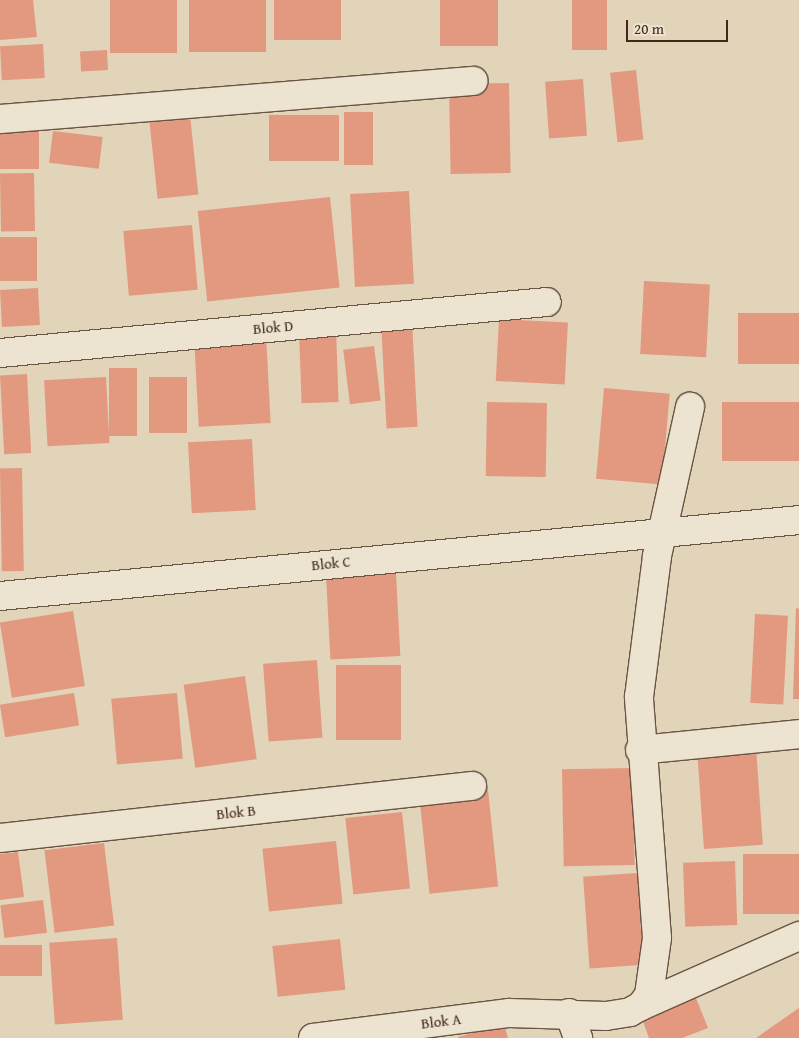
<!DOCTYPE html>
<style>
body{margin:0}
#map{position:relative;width:799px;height:1038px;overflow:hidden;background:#e1d4b8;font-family:"Gentium Book Plus",serif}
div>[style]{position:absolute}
.building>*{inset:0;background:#e39880;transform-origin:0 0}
.roads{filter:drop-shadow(1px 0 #695442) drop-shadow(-1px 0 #695442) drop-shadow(0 1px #695442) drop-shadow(0 -1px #695442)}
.minor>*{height:28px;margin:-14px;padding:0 14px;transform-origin:14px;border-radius:14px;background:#ece3d1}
span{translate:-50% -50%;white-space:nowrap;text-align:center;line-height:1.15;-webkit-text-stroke:4.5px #ece3d1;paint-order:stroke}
.street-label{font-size:15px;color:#41291a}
.scale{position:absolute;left:626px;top:20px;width:102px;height:22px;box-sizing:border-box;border:2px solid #41291a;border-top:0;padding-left:6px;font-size:15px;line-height:18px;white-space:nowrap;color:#41291a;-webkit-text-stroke:4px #ece3d1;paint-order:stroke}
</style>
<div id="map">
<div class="building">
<i style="clip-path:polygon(0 0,33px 0,37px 37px,0 40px)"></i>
<i style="left:110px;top:0;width:67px;height:53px"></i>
<i style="left:189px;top:0;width:77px;height:52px"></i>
<i style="left:274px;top:0;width:67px;height:40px"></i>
<i style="left:440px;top:0;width:58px;height:46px"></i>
<i style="left:572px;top:0;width:35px;height:50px"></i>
<i style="left:43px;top:44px;width:34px;height:43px;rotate:87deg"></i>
<i style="left:107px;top:50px;width:20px;height:27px;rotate:87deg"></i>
<i style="left:636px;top:70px;width:70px;height:26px;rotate:84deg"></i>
<i style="left:583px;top:79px;width:57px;height:38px;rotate:86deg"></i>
<i style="left:509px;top:83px;width:90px;height:60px;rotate:89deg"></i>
<i style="left:344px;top:112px;width:29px;height:53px"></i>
<i style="left:190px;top:115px;width:80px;height:41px;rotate:84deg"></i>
<i style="left:269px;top:115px;width:70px;height:46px"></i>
<i style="left:0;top:131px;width:39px;height:38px"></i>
<i style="left:53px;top:131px;width:50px;height:32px;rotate:7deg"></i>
<i style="left:34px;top:173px;width:58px;height:34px;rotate:89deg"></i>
<i style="left:409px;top:191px;width:93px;height:59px;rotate:87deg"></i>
<i style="left:330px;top:197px;width:91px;height:133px;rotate:84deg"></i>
<i style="left:192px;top:225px;width:65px;height:69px;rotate:85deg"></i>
<i style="left:0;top:237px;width:37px;height:44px"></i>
<i style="left:644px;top:281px;width:66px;height:73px;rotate:3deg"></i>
<i style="left:38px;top:288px;width:37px;height:38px;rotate:87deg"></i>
<i style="left:799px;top:313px;width:51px;height:61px;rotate:90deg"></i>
<i style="left:499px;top:319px;width:69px;height:62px;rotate:3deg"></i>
<i style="left:412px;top:321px;width:106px;height:31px;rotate:87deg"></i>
<i style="left:336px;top:329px;width:73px;height:37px;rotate:88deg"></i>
<i style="left:266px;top:334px;width:89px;height:72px;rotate:87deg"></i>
<i style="left:374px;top:346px;width:55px;height:31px;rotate:83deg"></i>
<i style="left:109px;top:368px;width:28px;height:68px"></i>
<i style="left:27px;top:374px;width:79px;height:27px;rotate:87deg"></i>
<i style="left:106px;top:377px;width:66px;height:62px;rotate:87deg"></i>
<i style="left:149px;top:377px;width:38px;height:56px"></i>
<i style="left:604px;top:388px;width:66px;height:91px;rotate:5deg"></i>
<i style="left:487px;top:402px;width:60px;height:74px;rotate:1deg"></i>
<i style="left:799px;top:402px;width:59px;height:77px;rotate:90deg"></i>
<i style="left:252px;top:439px;width:71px;height:64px;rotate:87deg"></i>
<i style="left:22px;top:468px;width:103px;height:22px;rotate:89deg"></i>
<i style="left:396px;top:573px;width:83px;height:70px;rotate:87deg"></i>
<i style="clip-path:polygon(796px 608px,799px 609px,799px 699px,793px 699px)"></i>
<i style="left:73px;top:611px;width:76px;height:74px;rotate:81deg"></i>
<i style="left:755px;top:614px;width:33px;height:89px;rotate:3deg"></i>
<i style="left:317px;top:660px;width:78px;height:54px;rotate:86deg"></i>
<i style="left:336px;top:665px;width:65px;height:75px"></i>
<i style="left:245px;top:676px;width:84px;height:62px;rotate:82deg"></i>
<i style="left:74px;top:693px;width:33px;height:75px;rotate:81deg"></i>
<i style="left:177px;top:693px;width:66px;height:66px;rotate:85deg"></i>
<i style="left:756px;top:747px;width:98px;height:59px;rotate:86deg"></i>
<i style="left:633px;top:768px;width:97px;height:71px;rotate:89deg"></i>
<i style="left:488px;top:790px;width:97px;height:69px;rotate:84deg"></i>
<i style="left:402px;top:812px;width:77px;height:57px;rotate:84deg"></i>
<i style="left:336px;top:841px;width:63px;height:74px;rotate:84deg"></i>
<i style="left:104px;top:843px;width:83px;height:60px;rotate:83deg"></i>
<i style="clip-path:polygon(18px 852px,24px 897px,0 900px,0 854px)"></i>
<i style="left:799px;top:854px;width:60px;height:56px;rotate:90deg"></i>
<i style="left:735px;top:861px;width:64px;height:52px;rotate:88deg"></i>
<i style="left:637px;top:873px;width:92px;height:54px;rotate:86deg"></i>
<i style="left:43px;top:900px;width:33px;height:43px;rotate:83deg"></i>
<i style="left:117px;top:938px;width:82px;height:68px;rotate:86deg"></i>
<i style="left:340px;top:939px;width:51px;height:68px;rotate:84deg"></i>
<i style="left:0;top:945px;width:42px;height:31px"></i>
<i style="clip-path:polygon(694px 993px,708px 1028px,682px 1038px,649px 1038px,640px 1013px)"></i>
<i style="clip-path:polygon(799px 1008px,799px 1038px,756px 1038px)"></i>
<i style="clip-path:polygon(504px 1024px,508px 1038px,458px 1038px,458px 1037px)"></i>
</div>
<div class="roads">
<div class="minor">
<i style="left:0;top:119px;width:475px;rotate:-4.6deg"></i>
<i style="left:0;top:353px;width:549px;rotate:-5.33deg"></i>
<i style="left:0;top:596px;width:803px;rotate:-5.43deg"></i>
<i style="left:640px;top:750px;width:160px;rotate:-5.7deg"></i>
<i style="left:0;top:838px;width:475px;rotate:-6.3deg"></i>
<i style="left:641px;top:1006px;width:173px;rotate:-23.9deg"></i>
<i style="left:569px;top:1013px;width:27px;rotate:70deg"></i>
<i style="left:313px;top:1038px;width:198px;rotate:-7.3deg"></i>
<i style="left:509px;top:1013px;width:97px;rotate:1.8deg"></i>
<i style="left:606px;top:1016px;width:24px;rotate:-9deg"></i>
<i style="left:630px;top:1012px;width:13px;rotate:-29deg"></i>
<i style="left:641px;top:1006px;width:14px;rotate:-54deg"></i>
<i style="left:649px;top:995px;width:58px;rotate:-82deg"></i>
<i style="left:657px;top:938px;width:242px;rotate:-94.3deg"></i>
<i style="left:639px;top:697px;width:142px;rotate:-82.7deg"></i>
<i style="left:657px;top:556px;width:153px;rotate:-77.5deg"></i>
</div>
</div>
<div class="street-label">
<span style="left:273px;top:327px;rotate:-5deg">Blok D</span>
<span style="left:331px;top:563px;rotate:-6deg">Blok C</span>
<span style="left:236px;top:812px;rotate:-6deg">Blok B</span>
<span style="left:441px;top:1021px;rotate:-7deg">Blok A</span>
</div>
<div class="scale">20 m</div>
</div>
